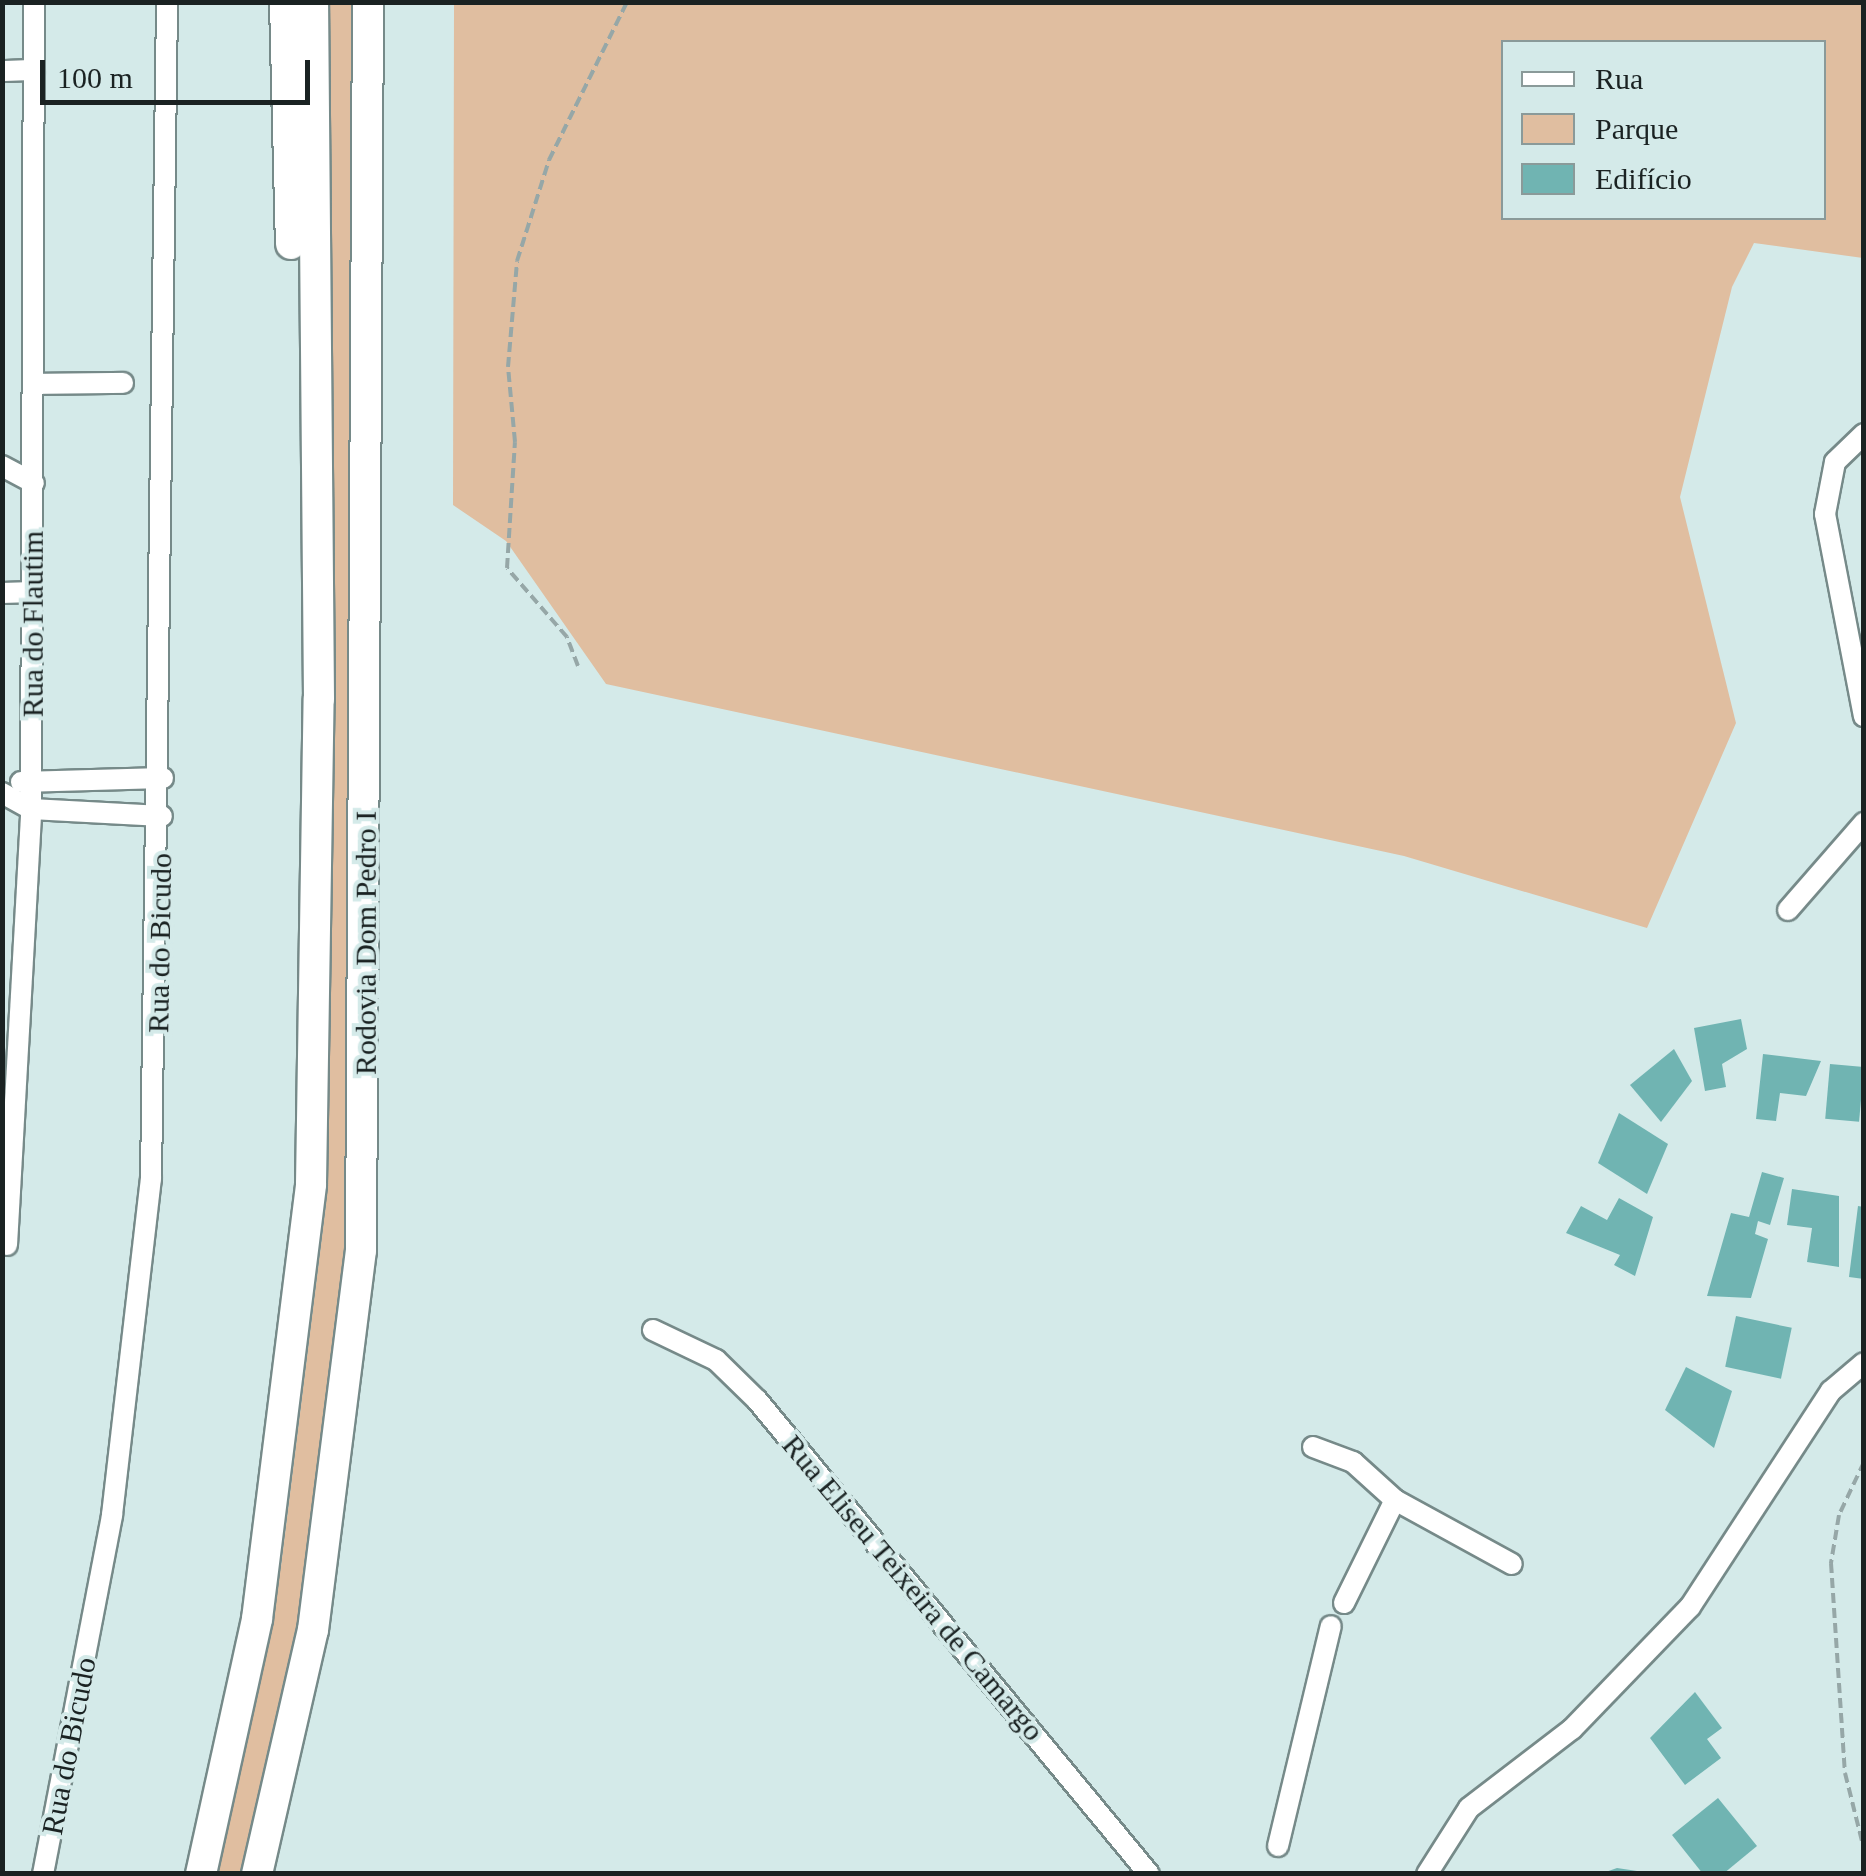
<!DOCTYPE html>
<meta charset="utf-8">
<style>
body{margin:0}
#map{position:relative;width:1866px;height:1876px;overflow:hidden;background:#d4eae9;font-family:"Times New Roman",serif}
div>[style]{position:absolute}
.green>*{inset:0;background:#e0bea0}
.building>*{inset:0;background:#70b4b2;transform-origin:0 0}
.path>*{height:4px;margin-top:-2px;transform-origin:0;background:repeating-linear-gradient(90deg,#96a7a7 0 10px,transparent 0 15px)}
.roads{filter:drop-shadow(2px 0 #768a89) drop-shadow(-2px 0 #768a89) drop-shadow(0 2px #768a89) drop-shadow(0 -2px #768a89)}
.minor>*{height:20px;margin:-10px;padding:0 10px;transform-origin:10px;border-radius:10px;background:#fff}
.highway>*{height:30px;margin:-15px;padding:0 15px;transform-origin:15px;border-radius:15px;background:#fff}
span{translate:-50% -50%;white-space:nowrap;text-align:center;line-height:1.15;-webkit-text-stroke:8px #d4eae9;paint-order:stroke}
.street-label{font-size:30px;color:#1a2222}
.frame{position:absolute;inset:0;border:5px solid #1a2222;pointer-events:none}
.legend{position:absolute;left:1501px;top:40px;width:325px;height:180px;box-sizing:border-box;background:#d4eae9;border:2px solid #8a9a99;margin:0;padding:12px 18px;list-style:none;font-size:30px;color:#1a2222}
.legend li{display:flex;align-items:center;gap:20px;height:50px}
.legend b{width:50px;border:2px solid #8a9a99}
.scale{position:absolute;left:40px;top:60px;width:270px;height:45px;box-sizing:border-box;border:5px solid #1a2222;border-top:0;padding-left:12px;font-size:30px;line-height:35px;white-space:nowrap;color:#1a2222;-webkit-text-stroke:8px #d4eae9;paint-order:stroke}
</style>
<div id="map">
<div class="green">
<i style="clip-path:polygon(329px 3px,356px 3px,348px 1240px,307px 1574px,277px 1723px,240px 1873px,216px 1874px,281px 1566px,326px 1204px)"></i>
<i style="clip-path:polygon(evenodd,454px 3px,1863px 3px,1863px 258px,1754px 243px,1732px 287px,1680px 497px,1736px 723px,1647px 928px,1404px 856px,606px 684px,506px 541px,453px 505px,454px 3px,1504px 42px,1824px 42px,1824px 218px,1504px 218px,1504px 42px)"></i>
</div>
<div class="building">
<i style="clip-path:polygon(1741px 1019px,1747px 1049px,1722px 1064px,1726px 1087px,1705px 1091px,1694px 1028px)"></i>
<i style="clip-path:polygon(1674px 1049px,1692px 1081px,1661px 1122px,1630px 1085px)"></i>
<i style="clip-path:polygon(1763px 1054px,1821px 1061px,1806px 1096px,1780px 1093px,1776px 1121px,1756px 1119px)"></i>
<i style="left:1830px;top:1064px;width:34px;height:55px;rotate:5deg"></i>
<i style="clip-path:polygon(1619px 1113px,1668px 1144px,1647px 1194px,1598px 1163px)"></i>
<i style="clip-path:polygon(1762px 1172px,1784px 1178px,1770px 1225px,1758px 1221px,1755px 1234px,1768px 1239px,1751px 1298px,1707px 1296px,1731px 1213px,1749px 1217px)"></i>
<i style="clip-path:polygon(1792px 1189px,1839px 1196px,1839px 1267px,1807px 1262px,1812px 1228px,1787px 1225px)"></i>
<i style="clip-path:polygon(1619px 1198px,1653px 1217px,1635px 1276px,1614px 1265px,1620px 1255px,1566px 1233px,1581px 1206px,1607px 1220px)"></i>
<i style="clip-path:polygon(1858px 1206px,1864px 1207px,1864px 1279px,1849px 1277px)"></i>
<i style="left:1736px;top:1316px;width:57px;height:52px;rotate:12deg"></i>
<i style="clip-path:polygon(1686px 1367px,1732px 1391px,1714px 1448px,1665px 1410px)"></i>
<i style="clip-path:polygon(1695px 1692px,1722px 1728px,1707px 1739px,1721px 1758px,1685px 1785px,1650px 1738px)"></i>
<i style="clip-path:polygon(1718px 1798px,1757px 1846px,1723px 1874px,1703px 1874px,1672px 1835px)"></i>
<i style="clip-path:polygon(1617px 1868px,1637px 1871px,1637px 1874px,1600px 1874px)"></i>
</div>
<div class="path">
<i style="left:578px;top:666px;width:31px;rotate:-111deg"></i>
<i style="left:567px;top:637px;width:91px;rotate:-131deg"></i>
<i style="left:507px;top:568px;width:126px;rotate:-86.4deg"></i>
<i style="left:515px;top:442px;width:75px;rotate:-95.3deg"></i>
<i style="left:508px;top:367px;width:106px;rotate:-85.1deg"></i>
<i style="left:517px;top:261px;width:106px;rotate:-72.4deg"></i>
<i style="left:549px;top:160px;width:176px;rotate:-63.7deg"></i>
<i style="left:1864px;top:1462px;width:59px;rotate:115.3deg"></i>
<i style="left:1839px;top:1515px;width:49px;rotate:99.5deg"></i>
<i style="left:1831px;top:1563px;width:210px;rotate:86.2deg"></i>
<i style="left:1845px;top:1773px;width:78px;rotate:76deg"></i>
</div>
<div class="roads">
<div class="minor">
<i style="left:2px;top:71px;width:32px;rotate:-2deg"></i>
<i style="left:36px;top:384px;width:87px;rotate:-0.7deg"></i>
<i style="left:1864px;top:434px;width:40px;rotate:136deg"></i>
<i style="left:1835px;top:462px;width:53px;rotate:100.9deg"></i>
<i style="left:1825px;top:514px;width:206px;rotate:79.1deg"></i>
<i style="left:2px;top:466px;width:36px;rotate:28deg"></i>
<i style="left:2px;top:593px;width:31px;rotate:-2deg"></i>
<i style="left:21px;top:782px;width:142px;rotate:-1.6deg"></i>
<i style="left:2px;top:793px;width:33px;rotate:29deg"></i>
<i style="left:31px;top:809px;width:131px;rotate:3.1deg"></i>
<i style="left:1788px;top:910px;width:116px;rotate:-48.9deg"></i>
<i style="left:7px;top:1245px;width:437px;rotate:-86.8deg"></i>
<i style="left:31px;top:809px;width:807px;rotate:-89.79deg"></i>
<i style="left:653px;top:1330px;width:70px;rotate:25.5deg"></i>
<i style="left:716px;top:1360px;width:57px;rotate:44.3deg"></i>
<i style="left:757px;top:1400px;width:615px;rotate:50.41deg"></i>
<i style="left:1313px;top:1447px;width:43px;rotate:20.6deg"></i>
<i style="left:1353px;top:1462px;width:57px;rotate:42.1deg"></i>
<i style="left:1344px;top:1603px;width:115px;rotate:-63.7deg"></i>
<i style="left:1395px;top:1500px;width:133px;rotate:28.7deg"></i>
<i style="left:1278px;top:1846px;width:226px;rotate:-76.5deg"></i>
<i style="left:43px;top:1874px;width:366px;rotate:-79.1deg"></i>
<i style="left:112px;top:1515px;width:338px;rotate:-83.4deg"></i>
<i style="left:151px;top:1179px;width:1177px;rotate:-89.22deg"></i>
<i style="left:1427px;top:1874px;width:78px;rotate:-57.5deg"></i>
<i style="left:1469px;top:1808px;width:130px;rotate:-37.5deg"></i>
<i style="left:1572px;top:1729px;width:170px;rotate:-46deg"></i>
<i style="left:1690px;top:1607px;width:258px;rotate:-56.9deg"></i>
<i style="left:1831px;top:1391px;width:43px;rotate:-40.3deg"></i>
</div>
<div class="highway">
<i style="left:285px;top:2px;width:242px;rotate:88.6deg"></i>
<i style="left:201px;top:1874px;width:261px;rotate:-77.6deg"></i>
<i style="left:257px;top:1619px;width:438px;rotate:-82.9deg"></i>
<i style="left:311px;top:1184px;width:485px;rotate:-89.1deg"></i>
<i style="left:319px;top:699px;width:697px;rotate:-90.49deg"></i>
<i style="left:257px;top:1874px;width:250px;rotate:-77.1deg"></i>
<i style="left:313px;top:1630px;width:382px;rotate:-82.8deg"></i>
<i style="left:361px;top:1251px;width:1249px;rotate:-89.68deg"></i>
</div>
</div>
<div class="street-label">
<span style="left:33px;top:624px;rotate:-90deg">Rua do Flautim</span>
<span style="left:160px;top:943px;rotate:-89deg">Rua do Bicudo</span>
<span style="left:366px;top:943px;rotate:-90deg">Rodovia Dom Pedro I</span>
<span style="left:913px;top:1588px;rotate:50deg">Rua Eliseu Teixeira de Camargo</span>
<span style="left:69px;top:1746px;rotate:-79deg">Rua do Bicudo</span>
</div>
<div class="frame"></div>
<ul class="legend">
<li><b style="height:12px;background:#fff"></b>Rua</li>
<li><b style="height:28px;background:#e0bea0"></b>Parque</li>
<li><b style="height:28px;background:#70b4b2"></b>Edifício</li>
</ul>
<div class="scale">100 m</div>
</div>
